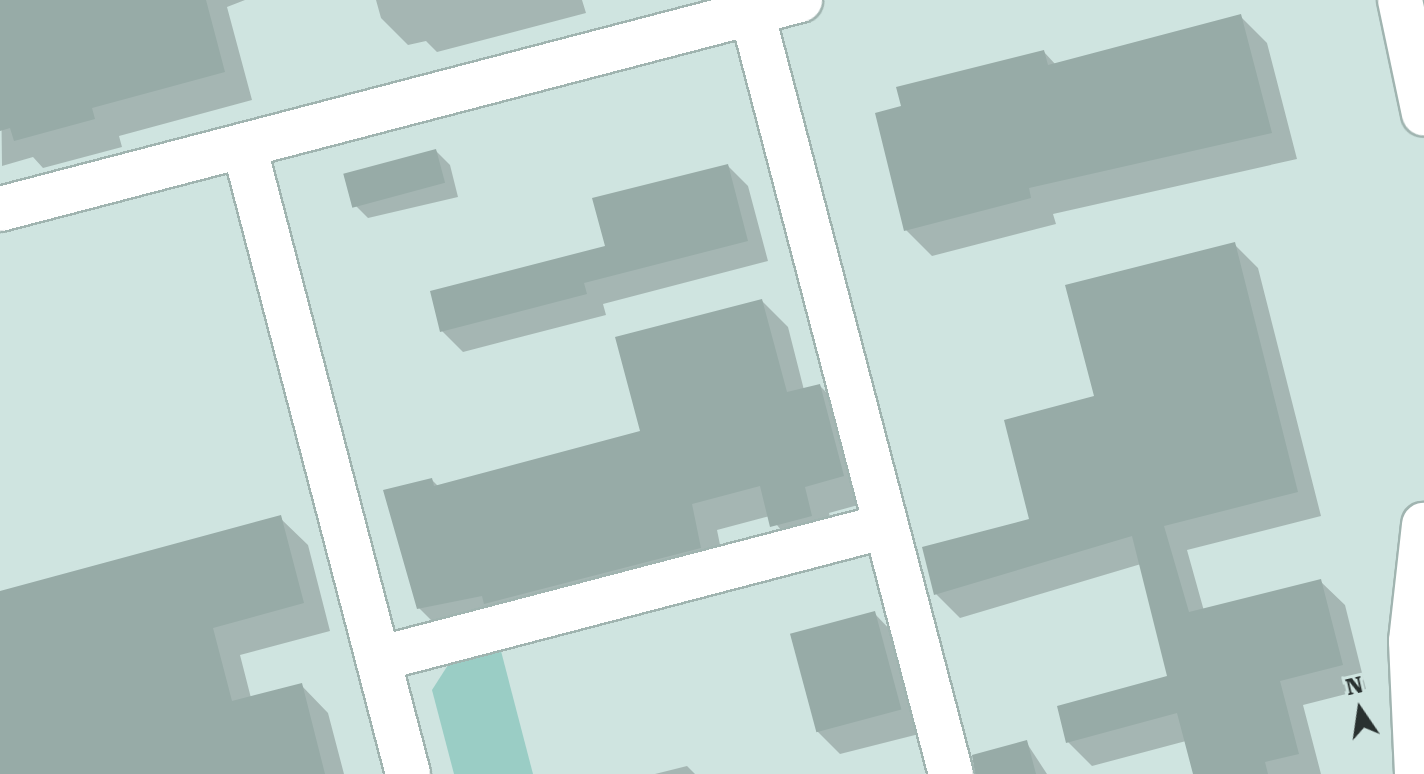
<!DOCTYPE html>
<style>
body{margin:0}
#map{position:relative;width:1424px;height:774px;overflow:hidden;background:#cfe4e0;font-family:"Roboto Serif",serif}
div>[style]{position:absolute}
.green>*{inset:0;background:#9acdc5}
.shadow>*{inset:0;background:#0003}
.building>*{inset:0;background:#97aba7;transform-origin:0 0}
.roads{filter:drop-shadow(2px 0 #a0b4b0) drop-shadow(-2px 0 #a0b4b0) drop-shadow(0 2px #a0b4b0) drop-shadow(0 -2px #a0b4b0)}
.tertiary>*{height:44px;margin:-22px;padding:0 22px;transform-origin:22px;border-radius:22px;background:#fff}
span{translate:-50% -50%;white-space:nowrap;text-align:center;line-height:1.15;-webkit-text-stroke:6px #cfe4e0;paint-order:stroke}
.north{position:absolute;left:1320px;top:670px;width:80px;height:80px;-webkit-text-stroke:6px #cfe4e0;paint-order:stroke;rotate:347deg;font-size:22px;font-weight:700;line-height:32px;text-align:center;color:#293130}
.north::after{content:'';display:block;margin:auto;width:28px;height:36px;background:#293130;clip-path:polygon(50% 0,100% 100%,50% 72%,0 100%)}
</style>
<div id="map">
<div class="green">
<i style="clip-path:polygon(501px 651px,533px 774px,454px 774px,432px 690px,448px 665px)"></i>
</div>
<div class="shadow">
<i style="clip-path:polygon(0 0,245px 0,227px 7px,252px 100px,119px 136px,122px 147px,43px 168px,33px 157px,2px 166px)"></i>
<i style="clip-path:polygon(376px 0,582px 0,586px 13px,437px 52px,426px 41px,408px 45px,381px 18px)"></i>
<i style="clip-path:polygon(1241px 17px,1267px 43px,1297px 159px,1053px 214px,1056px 224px,932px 256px,906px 230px,903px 108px,1044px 52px,1056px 65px)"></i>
<i style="clip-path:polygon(436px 151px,450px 165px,458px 197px,368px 218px,354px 204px)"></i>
<i style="clip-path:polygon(728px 166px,748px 186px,768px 261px,603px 304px,606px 315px,463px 352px,442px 331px,607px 248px)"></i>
<i style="clip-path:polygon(1234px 244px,1258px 268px,1321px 516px,1187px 550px,1204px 611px,1320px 581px,1345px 605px,1366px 689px,1303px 705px,1321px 774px,1195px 774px,1186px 741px,1092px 766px,1068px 742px,1170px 678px,1141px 564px,960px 618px,936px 594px,1032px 521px,1096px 398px)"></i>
<i style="clip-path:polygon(762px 301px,788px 327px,804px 390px,820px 386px,846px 412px,869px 502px,829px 513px,837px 542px,798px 552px,770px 516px,717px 530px,726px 574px,445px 634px,419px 608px,432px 480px,439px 487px,642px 432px)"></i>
<i style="clip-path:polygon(280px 518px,308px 545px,330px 631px,240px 655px,251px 698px,301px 685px,328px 713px,344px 774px,0 774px,0 593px)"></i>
<i style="clip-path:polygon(874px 613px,897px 637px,923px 733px,840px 754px,817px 731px)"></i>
<i style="clip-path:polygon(1026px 742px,1047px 774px,982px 774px)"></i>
<i style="clip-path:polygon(687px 766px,695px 774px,655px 774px)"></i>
</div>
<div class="building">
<i style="clip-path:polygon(0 0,206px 0,225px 72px,92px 108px,95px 119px,14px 141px,10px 128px,0 131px)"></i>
<i style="clip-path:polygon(1241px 14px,1272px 133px,1029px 188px,1031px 198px,904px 231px,875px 113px,901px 106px,896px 87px,1044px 50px,1048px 65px)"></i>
<i style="left:436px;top:149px;width:35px;height:96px;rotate:75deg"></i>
<i style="clip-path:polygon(728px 164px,748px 241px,584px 283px,587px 294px,440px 332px,430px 291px,605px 246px,592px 198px)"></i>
<i style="clip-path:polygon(1235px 242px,1298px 492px,1164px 526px,1189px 612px,1321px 579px,1343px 665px,1280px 681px,1299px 754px,1265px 762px,1268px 774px,1193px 774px,1177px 713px,1066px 743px,1057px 706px,1167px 676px,1132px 536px,934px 595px,922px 547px,1029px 519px,1004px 420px,1094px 396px,1065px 285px)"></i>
<i style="clip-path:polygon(762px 299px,787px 392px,820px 384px,844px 476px,805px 487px,812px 516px,770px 527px,760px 486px,692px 504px,701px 548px,484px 604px,482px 596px,417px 609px,383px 490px,432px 478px,434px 486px,640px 431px,615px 337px)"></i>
<i style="clip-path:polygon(281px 515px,304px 603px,213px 628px,232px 701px,302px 683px,325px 774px,0 774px,0 591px)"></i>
<i style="left:875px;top:611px;width:102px;height:88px;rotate:75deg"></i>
<i style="clip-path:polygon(1027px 740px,1036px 774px,975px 774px,972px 755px)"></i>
</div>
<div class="roads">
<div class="tertiary">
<i style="left:1400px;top:0;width:116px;rotate:78.1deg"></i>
<i style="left:752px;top:13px;width:787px;rotate:75.35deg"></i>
<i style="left:244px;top:146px;width:649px;rotate:75.36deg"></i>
<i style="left:0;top:209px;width:827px;rotate:-14.64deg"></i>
<i style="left:378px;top:659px;width:525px;rotate:-14.67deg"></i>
<i style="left:1417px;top:774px;width:133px;rotate:-92.6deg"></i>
<i style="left:1411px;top:641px;width:117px;rotate:-83.6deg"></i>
</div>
</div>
<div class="north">N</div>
</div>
